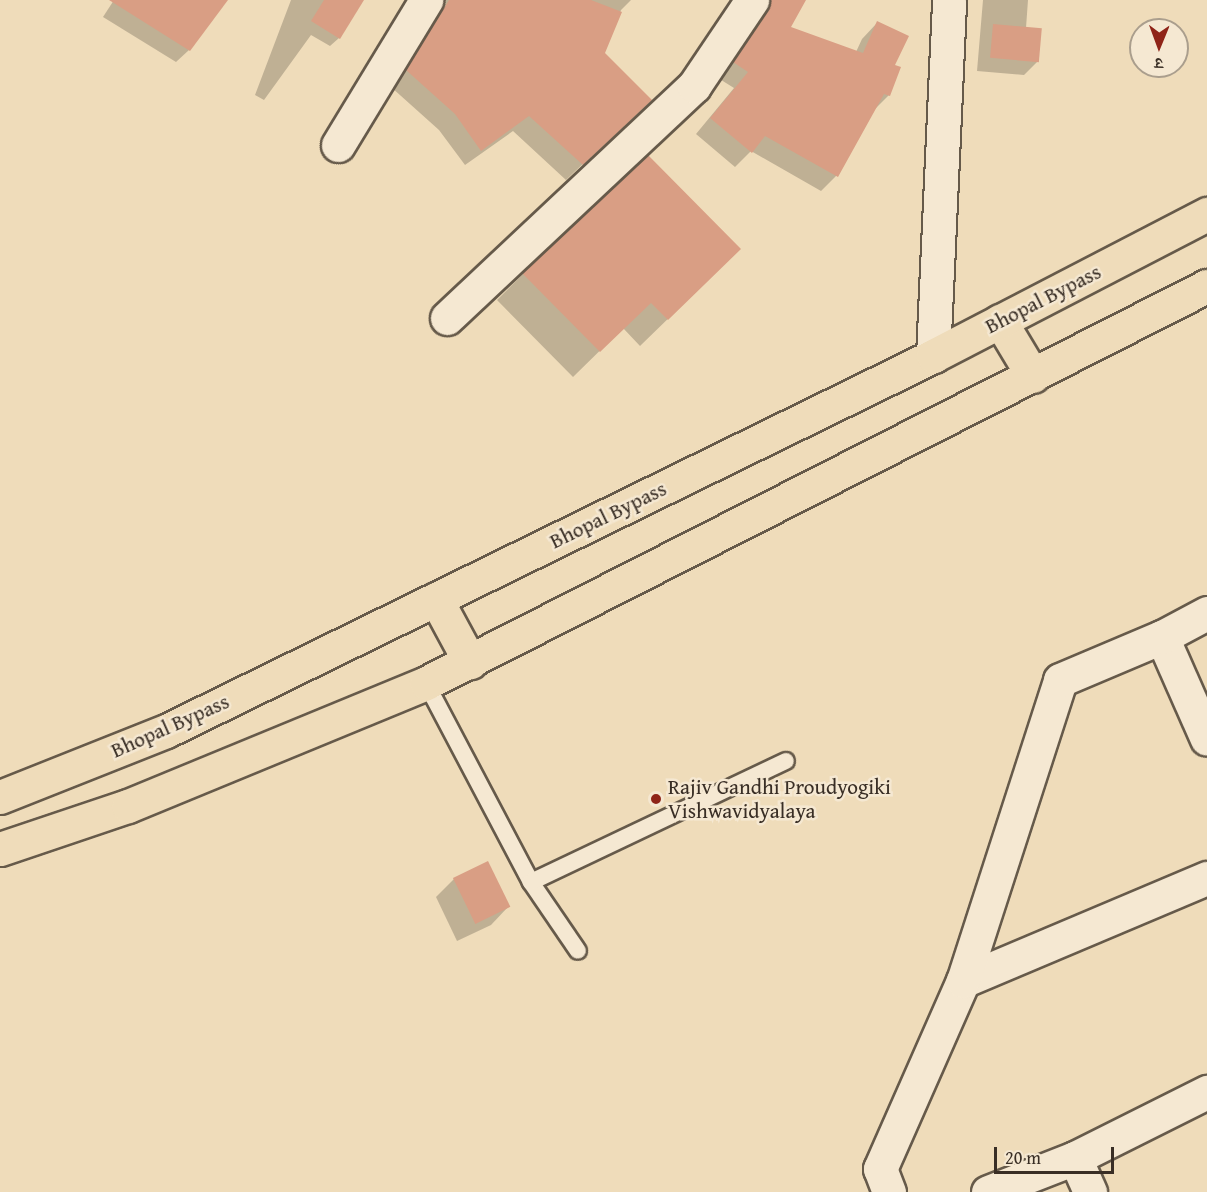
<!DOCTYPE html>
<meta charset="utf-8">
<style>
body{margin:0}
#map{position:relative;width:1207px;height:1192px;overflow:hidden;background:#efdcba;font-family:"Gentium Book Plus","Noto Serif Devanagari",serif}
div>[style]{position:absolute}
.shadow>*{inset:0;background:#0003}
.building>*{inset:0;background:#d99e84;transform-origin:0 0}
.roads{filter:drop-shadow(2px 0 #665a4a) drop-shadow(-2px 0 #665a4a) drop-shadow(0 2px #665a4a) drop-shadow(0 -2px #665a4a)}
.service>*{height:16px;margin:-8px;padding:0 8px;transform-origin:8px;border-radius:8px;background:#f5e8d2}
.minor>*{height:33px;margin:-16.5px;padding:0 16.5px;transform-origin:16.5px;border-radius:16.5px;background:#f5e8d2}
.primary>*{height:33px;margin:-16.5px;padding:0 16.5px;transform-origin:16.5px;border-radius:16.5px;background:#efdcba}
.dots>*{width:16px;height:16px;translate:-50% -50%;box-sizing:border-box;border:3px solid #f5e8d2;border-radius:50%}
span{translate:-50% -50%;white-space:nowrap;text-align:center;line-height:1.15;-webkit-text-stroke:5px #f5e8d2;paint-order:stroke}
.street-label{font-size:21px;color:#392e25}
.poi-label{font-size:21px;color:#392e25}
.left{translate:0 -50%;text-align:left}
.north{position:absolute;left:1129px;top:18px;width:60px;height:60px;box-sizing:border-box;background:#f5e8d2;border:2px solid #aa9e8d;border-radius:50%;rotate:181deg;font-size:16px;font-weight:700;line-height:24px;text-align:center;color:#392e25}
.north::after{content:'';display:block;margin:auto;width:21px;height:27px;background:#8f2418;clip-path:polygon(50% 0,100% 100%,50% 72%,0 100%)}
.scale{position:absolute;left:994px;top:1147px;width:120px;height:27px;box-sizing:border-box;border:3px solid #392e25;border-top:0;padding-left:8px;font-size:18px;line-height:21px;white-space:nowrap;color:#392e25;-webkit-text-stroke:4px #f5e8d2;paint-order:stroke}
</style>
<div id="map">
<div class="shadow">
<i style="clip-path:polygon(114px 0,200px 0,189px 50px,176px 62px,103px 17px)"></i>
<i style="clip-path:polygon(291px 0,340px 0,339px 38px,330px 46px,311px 35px,264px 100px,255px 95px)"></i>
<i style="clip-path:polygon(443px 0,631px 0,621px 10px,603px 54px,634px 115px,566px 180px,513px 131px,465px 165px,439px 130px,391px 87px)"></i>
<i style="clip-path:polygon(766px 0,804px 0,789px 28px,856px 52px,862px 39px,877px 23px,893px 66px,889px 95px,873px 111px,836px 176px,821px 191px,751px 151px,735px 167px,696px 134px,734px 88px,718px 78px)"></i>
<i style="clip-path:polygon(983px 0,1028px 0,1026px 28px,1038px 61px,1024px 75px,977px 71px)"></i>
<i style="clip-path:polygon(523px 274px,712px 276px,640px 346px,623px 328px,573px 377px,497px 300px)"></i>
<i style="clip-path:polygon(454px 879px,508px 907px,491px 925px,457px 941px,436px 897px)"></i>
</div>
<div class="building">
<i style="clip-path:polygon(109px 0,228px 0,190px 51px)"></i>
<i style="clip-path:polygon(324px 0,364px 0,340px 39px,311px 21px)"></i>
<i style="clip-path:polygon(449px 0,591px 0,622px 12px,605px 53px,652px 100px,583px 165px,529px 116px,481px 151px,455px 114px,406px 70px)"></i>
<i style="clip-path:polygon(771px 0,806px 0,791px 27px,863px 53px,877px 21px,909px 36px,895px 65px,901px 67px,890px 96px,884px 94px,838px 177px,765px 136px,752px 153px,710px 118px,748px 72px,733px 62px)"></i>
<i style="left:993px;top:24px;width:49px;height:34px;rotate:5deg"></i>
<i style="clip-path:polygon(648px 155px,741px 249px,668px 320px,651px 303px,600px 352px,522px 273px)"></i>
<i style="left:488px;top:861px;width:51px;height:39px;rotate:64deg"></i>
</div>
<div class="roads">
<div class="service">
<i style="left:426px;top:683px;width:225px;rotate:62.2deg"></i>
<i style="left:531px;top:882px;width:83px;rotate:55.7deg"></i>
<i style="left:531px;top:882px;width:282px;rotate:-25.4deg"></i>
</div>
<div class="minor">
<i style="left:338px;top:145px;width:170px;rotate:-58.7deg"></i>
<i style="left:447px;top:318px;width:339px;rotate:-43.2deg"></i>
<i style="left:694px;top:86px;width:104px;rotate:-56deg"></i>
<i style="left:933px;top:356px;width:356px;rotate:-87.4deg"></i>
<i style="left:1162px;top:637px;width:111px;rotate:66.2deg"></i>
<i style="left:963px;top:981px;width:265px;rotate:-22.9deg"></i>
<i style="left:1075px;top:1158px;width:37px;rotate:66deg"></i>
<i style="left:889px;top:1192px;width:25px;rotate:-111deg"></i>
<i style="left:880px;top:1169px;width:206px;rotate:-66.2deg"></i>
<i style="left:963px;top:981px;width:316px;rotate:-72.1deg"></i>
<i style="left:1060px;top:680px;width:111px;rotate:-22.9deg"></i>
<i style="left:1162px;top:637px;width:51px;rotate:-28.1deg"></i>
<i style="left:988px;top:1192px;width:93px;rotate:-21.3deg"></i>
<i style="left:1075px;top:1158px;width:148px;rotate:-26.6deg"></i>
</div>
<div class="primary">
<i style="left:1000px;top:321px;width:64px;rotate:59deg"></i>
<i style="left:436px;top:599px;width:72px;rotate:61.6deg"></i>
<i style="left:0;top:797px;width:179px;rotate:-21.7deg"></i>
<i style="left:166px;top:731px;width:854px;rotate:-26.05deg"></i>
<i style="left:933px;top:356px;width:309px;rotate:-27.4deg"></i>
<i style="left:0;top:849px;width:135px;rotate:-18.6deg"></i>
<i style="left:128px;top:806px;width:322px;rotate:-22.4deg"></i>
<i style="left:426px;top:683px;width:876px;rotate:-26.95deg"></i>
</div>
</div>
<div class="dots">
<i style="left:656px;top:799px;background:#8f2418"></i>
</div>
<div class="street-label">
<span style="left:1043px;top:299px;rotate:-27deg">Bhopal Bypass</span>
<span style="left:608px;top:515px;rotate:-26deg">Bhopal Bypass</span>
<span style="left:170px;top:726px;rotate:-24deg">Bhopal Bypass</span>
</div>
<div class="poi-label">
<span class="left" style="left:668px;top:799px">Rajiv Gandhi Proudyogiki<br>Vishwavidyalaya</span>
</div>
<div class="north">उ</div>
<div class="scale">20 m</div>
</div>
